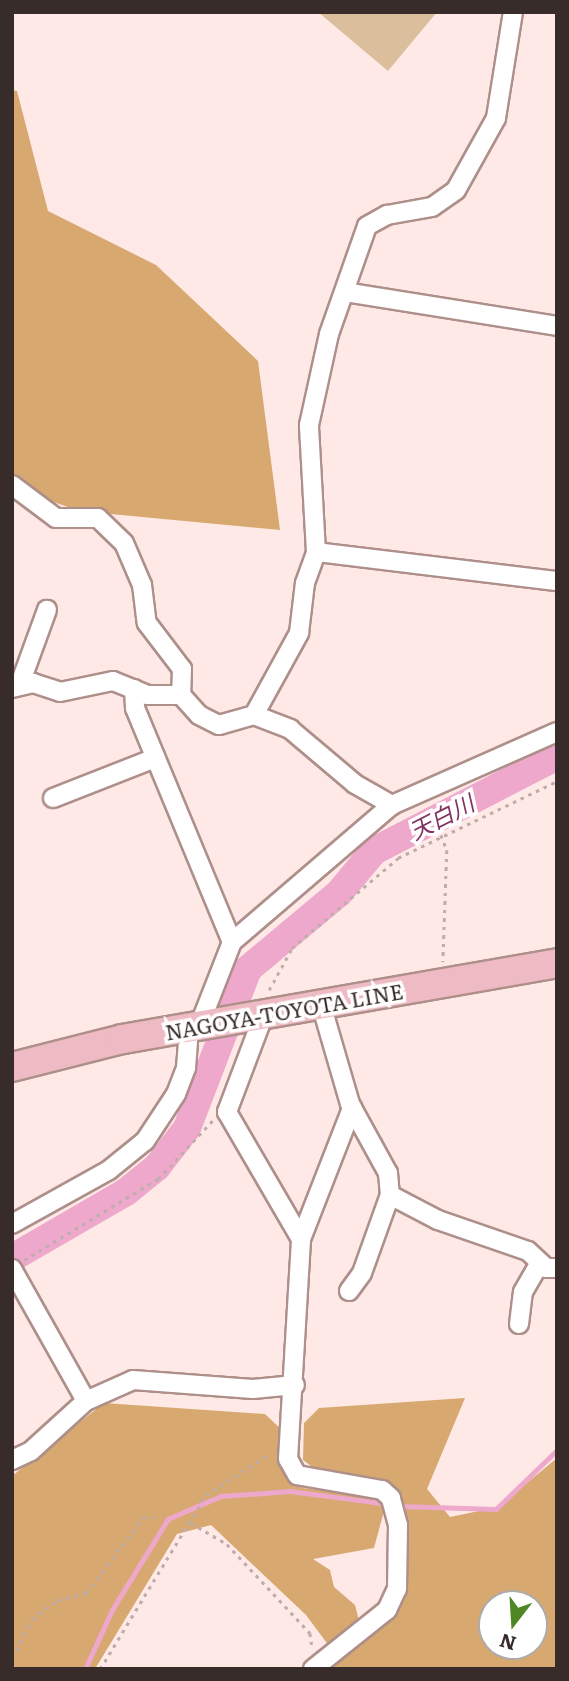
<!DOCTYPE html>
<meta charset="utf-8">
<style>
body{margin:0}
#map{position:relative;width:569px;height:1681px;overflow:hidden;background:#fee9e6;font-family:Literata,"Noto Sans JP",serif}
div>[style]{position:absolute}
.green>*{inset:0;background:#dbbf9d}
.forest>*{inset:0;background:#d7a86f}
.stream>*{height:4.5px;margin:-2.25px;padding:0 2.25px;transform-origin:2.25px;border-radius:2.25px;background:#eda8cb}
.river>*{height:28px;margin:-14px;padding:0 14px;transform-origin:14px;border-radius:14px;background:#eda8cb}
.path>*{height:2.5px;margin-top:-1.25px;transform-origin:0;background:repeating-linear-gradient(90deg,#bfadab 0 3.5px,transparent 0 8.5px)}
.roads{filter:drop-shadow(2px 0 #ae8f8a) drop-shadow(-2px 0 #ae8f8a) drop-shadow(0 2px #ae8f8a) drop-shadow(0 -2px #ae8f8a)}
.street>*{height:18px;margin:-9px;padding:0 9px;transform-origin:9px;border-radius:9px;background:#fff}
.primary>*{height:28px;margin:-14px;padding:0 14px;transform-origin:14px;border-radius:14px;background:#eebac3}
span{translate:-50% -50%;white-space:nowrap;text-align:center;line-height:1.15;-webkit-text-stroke:7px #fff;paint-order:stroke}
.street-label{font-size:21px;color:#382c2a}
.water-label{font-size:23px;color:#823361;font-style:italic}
.frame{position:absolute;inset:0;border:14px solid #382c2a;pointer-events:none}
.north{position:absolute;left:478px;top:1590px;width:70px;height:70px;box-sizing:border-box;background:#fff;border:2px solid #afabaa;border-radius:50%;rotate:197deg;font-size:19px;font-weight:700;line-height:28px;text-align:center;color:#382c2a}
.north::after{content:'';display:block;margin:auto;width:24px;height:32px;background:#4e8724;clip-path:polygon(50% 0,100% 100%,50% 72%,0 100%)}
</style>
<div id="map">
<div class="green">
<i style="clip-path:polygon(318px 12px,437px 12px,388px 71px)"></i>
</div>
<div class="forest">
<i style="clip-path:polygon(12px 90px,17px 91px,48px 211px,156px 265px,258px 361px,280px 530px,79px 511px,12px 487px)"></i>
<i style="clip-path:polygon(evenodd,465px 1398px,427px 1489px,450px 1517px,498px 1507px,557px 1458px,557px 1669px,331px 1669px,393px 1614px,396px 1498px,311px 1466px,303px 1460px,304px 1423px,319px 1408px,465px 1398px,492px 1604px,534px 1604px,534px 1646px,492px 1646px,492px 1604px)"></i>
<i style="clip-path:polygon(104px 1403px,265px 1414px,284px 1432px,280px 1466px,289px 1481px,303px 1488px,377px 1498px,384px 1511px,374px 1548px,313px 1559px,330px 1570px,334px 1587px,355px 1605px,359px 1621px,329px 1646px,306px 1615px,211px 1525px,177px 1534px,95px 1669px,12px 1669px,12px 1476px)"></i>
</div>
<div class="stream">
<i style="left:398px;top:1506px;width:98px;rotate:1.8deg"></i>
<i style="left:496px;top:1509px;width:85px;rotate:-44deg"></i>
<i style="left:85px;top:1669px;width:65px;rotate:-65.4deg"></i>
<i style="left:112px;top:1610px;width:107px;rotate:-58.4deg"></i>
<i style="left:168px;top:1519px;width:58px;rotate:-23.5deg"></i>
<i style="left:221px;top:1496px;width:69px;rotate:-4.1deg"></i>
<i style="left:290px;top:1491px;width:100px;rotate:7.5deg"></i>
</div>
<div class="river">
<i style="left:12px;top:1258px;width:132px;rotate:-30.1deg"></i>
<i style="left:126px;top:1192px;width:40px;rotate:-39deg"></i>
<i style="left:157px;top:1167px;width:49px;rotate:-52.4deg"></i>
<i style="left:187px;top:1128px;width:170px;rotate:-69deg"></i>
<i style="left:248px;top:969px;width:119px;rotate:-39.9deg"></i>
<i style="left:339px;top:893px;width:55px;rotate:-50.2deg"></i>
<i style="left:374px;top:851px;width:206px;rotate:-27.4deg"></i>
</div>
<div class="path">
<i style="left:441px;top:835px;width:16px;rotate:68deg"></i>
<i style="left:447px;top:850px;width:112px;rotate:92deg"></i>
<i style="left:269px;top:990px;width:48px;rotate:-61.3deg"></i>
<i style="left:292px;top:948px;width:139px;rotate:-40.3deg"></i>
<i style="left:398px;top:858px;width:177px;rotate:-25.8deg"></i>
<i style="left:24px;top:1260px;width:157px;rotate:-31.2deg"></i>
<i style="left:158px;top:1179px;width:81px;rotate:-47deg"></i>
<i style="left:191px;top:1523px;width:42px;rotate:30.3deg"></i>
<i style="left:227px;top:1544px;width:122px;rotate:47deg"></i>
<i style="left:310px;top:1633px;width:14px;rotate:82deg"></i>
<i style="left:12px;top:1658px;width:44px;rotate:-62.9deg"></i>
<i style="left:32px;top:1619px;width:32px;rotate:-36deg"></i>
<i style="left:58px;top:1600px;width:29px;rotate:-14deg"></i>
<i style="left:86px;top:1593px;width:94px;rotate:-52.8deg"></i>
<i style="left:143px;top:1518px;width:14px"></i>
<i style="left:100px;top:1669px;width:204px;rotate:-58.7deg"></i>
<i style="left:206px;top:1495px;width:77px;rotate:-32.9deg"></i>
</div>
<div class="roads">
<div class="street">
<i style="left:345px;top:292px;width:215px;rotate:9.1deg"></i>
<i style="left:12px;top:485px;width:55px;rotate:36.9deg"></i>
<i style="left:56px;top:518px;width:42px"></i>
<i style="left:98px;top:518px;width:36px;rotate:44deg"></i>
<i style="left:124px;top:543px;width:46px;rotate:66.8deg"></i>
<i style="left:142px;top:585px;width:38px;rotate:83deg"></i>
<i style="left:147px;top:623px;width:58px;rotate:52.7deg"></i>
<i style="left:182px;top:669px;width:26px;rotate:92deg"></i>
<i style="left:181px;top:695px;width:27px;rotate:48deg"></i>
<i style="left:199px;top:715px;width:22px;rotate:27deg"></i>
<i style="left:219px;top:725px;width:36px;rotate:-16deg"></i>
<i style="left:254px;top:715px;width:94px;rotate:-61.2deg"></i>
<i style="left:299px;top:633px;width:50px;rotate:-83.2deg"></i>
<i style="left:305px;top:583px;width:33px;rotate:-70deg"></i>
<i style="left:316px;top:552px;width:127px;rotate:-93.2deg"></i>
<i style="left:309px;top:425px;width:93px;rotate:-77.6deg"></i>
<i style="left:329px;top:334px;width:114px;rotate:-70.6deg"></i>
<i style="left:367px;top:226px;width:23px;rotate:-29deg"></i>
<i style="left:387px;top:215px;width:46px;rotate:-10.1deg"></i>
<i style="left:432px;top:207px;width:29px;rotate:-35deg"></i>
<i style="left:456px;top:190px;width:82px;rotate:-60.9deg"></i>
<i style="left:496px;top:118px;width:107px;rotate:-80.9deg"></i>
<i style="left:316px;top:552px;width:243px;rotate:6.9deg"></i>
<i style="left:20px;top:684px;width:79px;rotate:-70deg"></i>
<i style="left:12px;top:688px;width:22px;rotate:-13deg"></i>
<i style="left:33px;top:683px;width:28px;rotate:18deg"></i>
<i style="left:60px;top:692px;width:54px;rotate:-11.7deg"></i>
<i style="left:113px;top:681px;width:37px;rotate:22deg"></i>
<i style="left:147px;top:695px;width:34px"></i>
<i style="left:134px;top:689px;width:19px;rotate:87deg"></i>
<i style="left:135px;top:708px;width:253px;rotate:67.5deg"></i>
<i style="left:232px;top:942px;width:90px;rotate:111.4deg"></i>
<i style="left:254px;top:715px;width:39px;rotate:21deg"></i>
<i style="left:290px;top:729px;width:85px;rotate:40.2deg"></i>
<i style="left:355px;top:784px;width:43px;rotate:29.6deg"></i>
<i style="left:53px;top:798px;width:110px;rotate:-21.4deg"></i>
<i style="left:232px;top:942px;width:211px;rotate:-40.6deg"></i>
<i style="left:392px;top:805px;width:180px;rotate:-23.9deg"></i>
<i style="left:321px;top:1004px;width:104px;rotate:73.8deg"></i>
<i style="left:350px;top:1104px;width:79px;rotate:61.2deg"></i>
<i style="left:388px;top:1173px;width:22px;rotate:85deg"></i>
<i style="left:390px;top:1195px;width:54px;rotate:27.5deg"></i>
<i style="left:438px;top:1220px;width:95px;rotate:19deg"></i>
<i style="left:528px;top:1251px;width:25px;rotate:43deg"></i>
<i style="left:546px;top:1268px;width:11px"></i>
<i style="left:264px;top:1014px;width:105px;rotate:110.7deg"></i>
<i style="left:227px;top:1112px;width:147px;rotate:59.8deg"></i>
<i style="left:12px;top:1224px;width:111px;rotate:-29.1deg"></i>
<i style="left:109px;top:1170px;width:46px;rotate:-38.9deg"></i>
<i style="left:145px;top:1141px;width:56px;rotate:-56.6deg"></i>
<i style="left:176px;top:1094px;width:28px;rotate:-69deg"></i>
<i style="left:186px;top:1068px;width:40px;rotate:-85.7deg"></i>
<i style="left:12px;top:1269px;width:151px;rotate:60.7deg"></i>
<i style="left:349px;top:1291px;width:22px;rotate:-54deg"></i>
<i style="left:362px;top:1273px;width:83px;rotate:-70.3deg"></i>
<i style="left:519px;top:1324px;width:32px;rotate:-83deg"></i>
<i style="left:523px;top:1292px;width:34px;rotate:-60deg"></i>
<i style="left:12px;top:1460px;width:21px;rotate:-25deg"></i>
<i style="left:31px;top:1451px;width:74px;rotate:-42.3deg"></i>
<i style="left:86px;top:1401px;width:51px;rotate:-24.1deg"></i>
<i style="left:133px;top:1380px;width:120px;rotate:4.3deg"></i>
<i style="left:253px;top:1389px;width:42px;rotate:-5.4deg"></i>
<i style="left:313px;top:1669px;width:95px;rotate:-38.6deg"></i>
<i style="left:387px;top:1610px;width:23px;rotate:-65deg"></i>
<i style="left:397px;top:1589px;width:64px;rotate:-89.1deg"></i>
<i style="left:398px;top:1525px;width:28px;rotate:-105deg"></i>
<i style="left:391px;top:1498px;width:12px;rotate:-138deg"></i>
<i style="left:382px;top:1490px;width:86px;rotate:-170deg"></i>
<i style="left:297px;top:1475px;width:18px;rotate:-119deg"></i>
<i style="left:288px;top:1459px;width:220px;rotate:-86.6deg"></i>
<i style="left:301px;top:1239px;width:141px;rotate:-68.7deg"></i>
</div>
<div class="primary">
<i style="left:12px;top:1067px;width:114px;rotate:-14.2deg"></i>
<i style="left:123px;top:1039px;width:441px;rotate:-9.9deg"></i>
</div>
</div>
<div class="street-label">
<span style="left:284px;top:1011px;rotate:-10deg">NAGOYA-TOYOTA LINE</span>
</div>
<div class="water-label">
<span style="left:441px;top:816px;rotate:-27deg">天白川</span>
</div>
<div class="frame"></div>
<div class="north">N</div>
</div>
